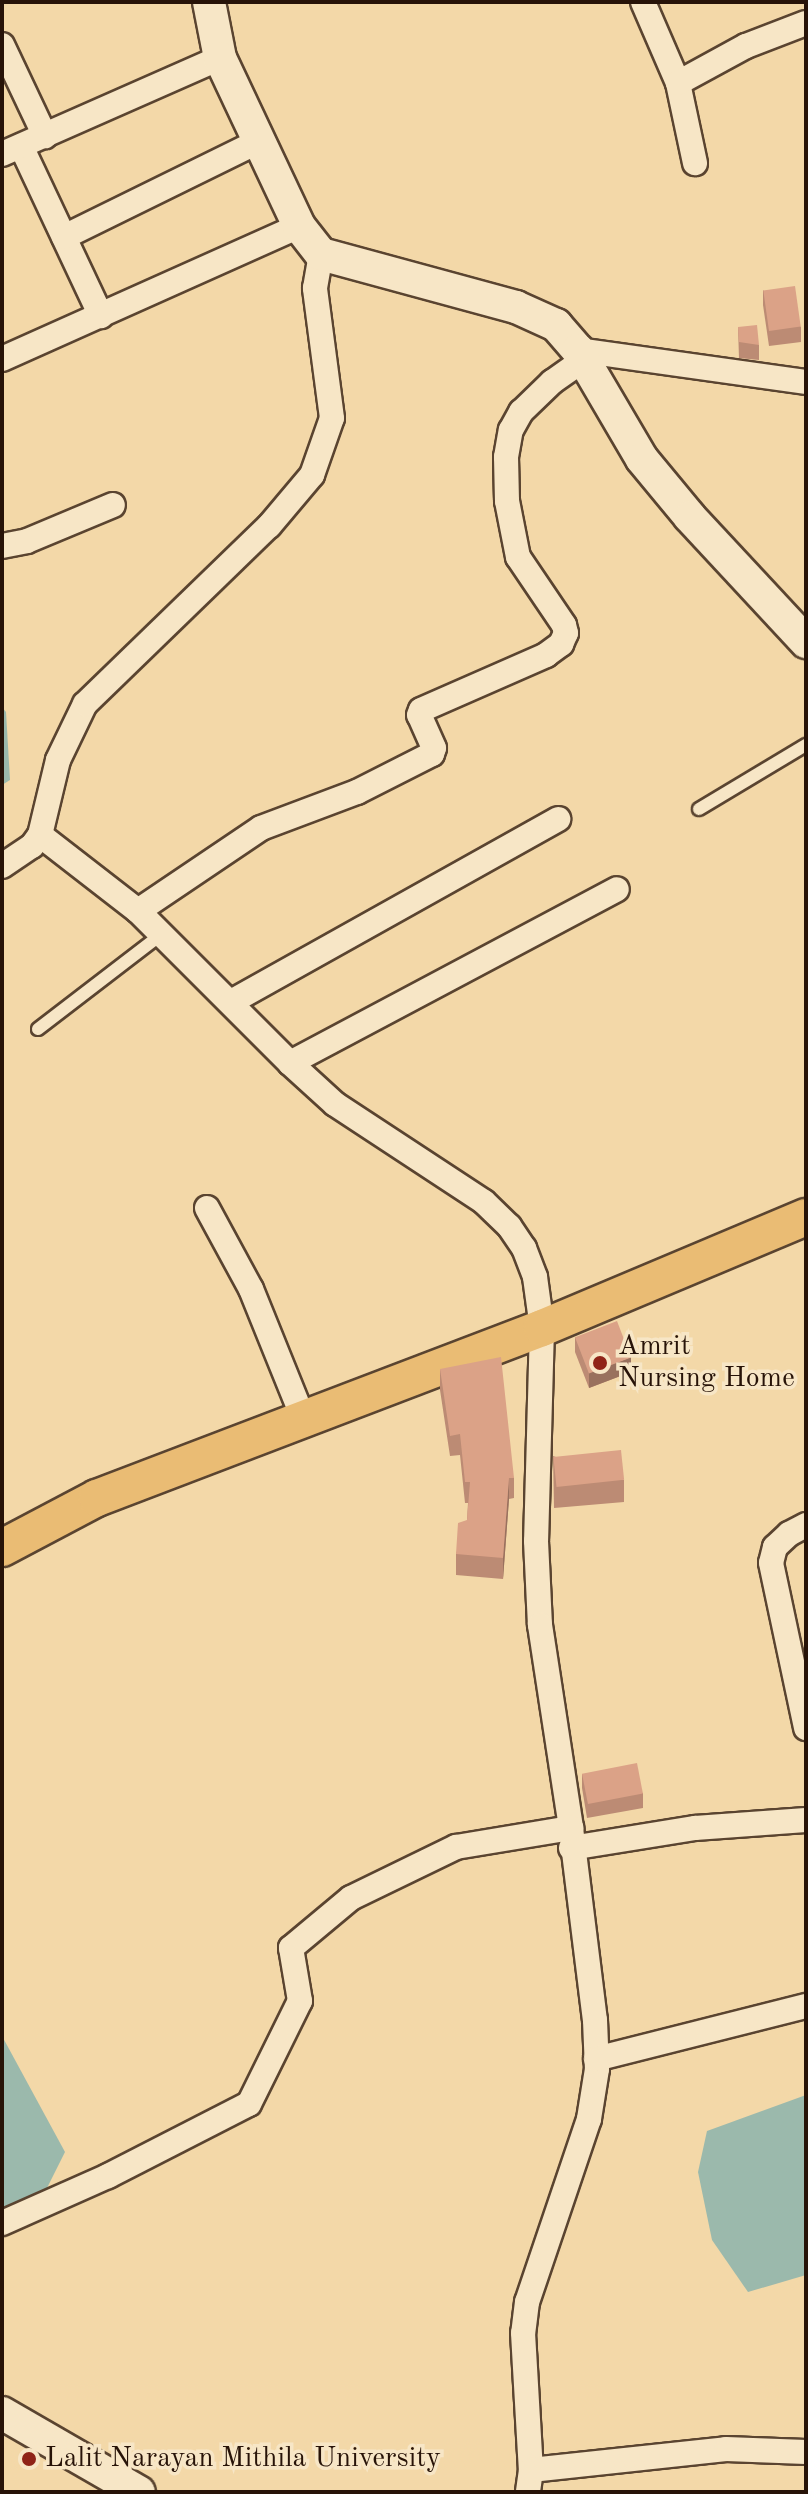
<!DOCTYPE html>
<style>
body{margin:0}
#map{position:relative;width:808px;height:2494px;overflow:hidden;background:#f3d8a8;font-family:"Old Standard TT",serif}
div>[style]{position:absolute}
.water>*{inset:0;background:#9bb9ac}
.roads{filter:drop-shadow(2px 0 #5a4430) drop-shadow(-2px 0 #5a4430) drop-shadow(0 2px #5a4430) drop-shadow(0 -2px #5a4430)}
.lane>*{height:12px;margin:-6px;padding:0 6px;transform-origin:6px;border-radius:6px;background:#f7e6c6}
.street>*{height:24px;margin:-12px;padding:0 12px;transform-origin:12px;border-radius:12px;background:#f7e6c6}
.secondary>*{height:32px;margin:-16px;padding:0 16px;transform-origin:16px;border-radius:16px;background:#f7e6c6}
.primary>*{height:36px;margin:-18px;padding:0 18px;transform-origin:18px;border-radius:18px;background:#eabc74}
.wall>*{inset:0;background:#bc8b74}
.shaded-wall>*{inset:0;background:#99715e}
.building>*{inset:0;background:#dba287;transform-origin:0 0}
.dots>*{width:22px;height:22px;translate:-50% -50%;box-sizing:border-box;border:4px solid #f7e6c6;border-radius:50%}
span{translate:-50% -50%;white-space:nowrap;text-align:center;line-height:1.15;-webkit-text-stroke:7px #f7e6c6;paint-order:stroke}
.poi-label{font-size:28px;color:#271308}
.left{translate:0 -50%;text-align:left}
.frame{position:absolute;inset:0;border:4px solid #271308;pointer-events:none}
</style>
<div id="map">
<div class="water">
<i style="clip-path:polygon(2px 707px,6px 712px,10px 780px,2px 785px)"></i>
<i style="clip-path:polygon(2px 2036px,65px 2152px,44px 2194px,2px 2210px)"></i>
<i style="clip-path:polygon(806px 2095px,806px 2275px,748px 2292px,712px 2240px,698px 2172px,707px 2131px)"></i>
</div>
<div class="roads">
<div class="lane">
<i style="left:699px;top:809px;width:125px;rotate:-30.9deg"></i>
<i style="left:38px;top:1029px;width:156px;rotate:-37.5deg"></i>
</div>
<div class="street">
<i style="left:643px;top:2px;width:88px;rotate:66.6deg"></i>
<i style="left:678px;top:83px;width:82px;rotate:78deg"></i>
<i style="left:2px;top:45px;width:101px;rotate:64.7deg"></i>
<i style="left:678px;top:83px;width:77px;rotate:-28.6deg"></i>
<i style="left:746px;top:46px;width:64px;rotate:-21deg"></i>
<i style="left:21px;top:146px;width:188px;rotate:64.8deg"></i>
<i style="left:2px;top:154px;width:238px;rotate:-23.8deg"></i>
<i style="left:64px;top:237px;width:217px;rotate:-26.2deg"></i>
<i style="left:578px;top:350px;width:230px;rotate:8deg"></i>
<i style="left:2px;top:359px;width:325px;rotate:-24.1deg"></i>
<i style="left:2px;top:546px;width:25px;rotate:-11deg"></i>
<i style="left:27px;top:541px;width:93px;rotate:-22.7deg"></i>
<i style="left:40px;top:835px;width:124px;rotate:37.8deg"></i>
<i style="left:138px;top:911px;width:215px;rotate:45deg"></i>
<i style="left:290px;top:1063px;width:61px;rotate:42.3deg"></i>
<i style="left:335px;top:1104px;width:178px;rotate:33.3deg"></i>
<i style="left:484px;top:1202px;width:35px;rotate:44deg"></i>
<i style="left:509px;top:1226px;width:27px;rotate:56deg"></i>
<i style="left:524px;top:1248px;width:31px;rotate:69deg"></i>
<i style="left:535px;top:1277px;width:51px;rotate:82.2deg"></i>
<i style="left:542px;top:1328px;width:213px;rotate:91.6deg"></i>
<i style="left:536px;top:1541px;width:84px;rotate:87.3deg"></i>
<i style="left:540px;top:1625px;width:205px;rotate:81.3deg"></i>
<i style="left:571px;top:1828px;width:193px;rotate:82.9deg"></i>
<i style="left:595px;top:2020px;width:49px;rotate:87.7deg"></i>
<i style="left:597px;top:2069px;width:51px;rotate:99.1deg"></i>
<i style="left:589px;top:2119px;width:193px;rotate:108.7deg"></i>
<i style="left:527px;top:2302px;width:31px;rotate:97deg"></i>
<i style="left:523px;top:2333px;width:137px;rotate:86.7deg"></i>
<i style="left:531px;top:2470px;width:22px;rotate:98deg"></i>
<i style="left:2px;top:866px;width:36px;rotate:-34deg"></i>
<i style="left:32px;top:846px;width:14px;rotate:-54deg"></i>
<i style="left:40px;top:835px;width:77px;rotate:-76.5deg"></i>
<i style="left:58px;top:760px;width:62px;rotate:-64.3deg"></i>
<i style="left:85px;top:704px;width:256px;rotate:-44.1deg"></i>
<i style="left:269px;top:526px;width:67px;rotate:-49.9deg"></i>
<i style="left:312px;top:475px;width:60px;rotate:-70.7deg"></i>
<i style="left:332px;top:418px;width:131px;rotate:-97.5deg"></i>
<i style="left:315px;top:288px;width:35px;rotate:-80deg"></i>
<i style="left:138px;top:911px;width:148px;rotate:-34deg"></i>
<i style="left:261px;top:828px;width:103px;rotate:-20.6deg"></i>
<i style="left:357px;top:792px;width:84px;rotate:-26.9deg"></i>
<i style="left:432px;top:754px;width:6px;rotate:-72deg"></i>
<i style="left:434px;top:748px;width:36px;rotate:-114deg"></i>
<i style="left:419px;top:715px;width:5px;rotate:-68deg"></i>
<i style="left:421px;top:710px;width:137px;rotate:-23.7deg"></i>
<i style="left:546px;top:655px;width:19px;rotate:-36deg"></i>
<i style="left:561px;top:644px;width:12px;rotate:-66deg"></i>
<i style="left:566px;top:633px;width:8px;rotate:-104deg"></i>
<i style="left:564px;top:625px;width:82px;rotate:-124.1deg"></i>
<i style="left:518px;top:557px;width:57px;rotate:-101.1deg"></i>
<i style="left:507px;top:501px;width:44px;rotate:-91.3deg"></i>
<i style="left:506px;top:457px;width:27px;rotate:-80deg"></i>
<i style="left:511px;top:430px;width:21px;rotate:-61deg"></i>
<i style="left:521px;top:412px;width:43px;rotate:-44.1deg"></i>
<i style="left:552px;top:382px;width:38px;rotate:-35deg"></i>
<i style="left:231px;top:1002px;width:375px;rotate:-29.2deg"></i>
<i style="left:290px;top:1063px;width:370px;rotate:-28deg"></i>
<i style="left:207px;top:1208px;width:92px;rotate:61.5deg"></i>
<i style="left:251px;top:1289px;width:139px;rotate:68deg"></i>
<i style="left:806px;top:1525px;width:19px;rotate:152deg"></i>
<i style="left:789px;top:1534px;width:19px;rotate:137deg"></i>
<i style="left:775px;top:1547px;width:16px;rotate:104deg"></i>
<i style="left:771px;top:1563px;width:169px;rotate:78deg"></i>
<i style="left:571px;top:1848px;width:126px;rotate:-9.2deg"></i>
<i style="left:695px;top:1828px;width:111px;rotate:-4.1deg"></i>
<i style="left:596px;top:2059px;width:217px;rotate:-14.2deg"></i>
<i style="left:2px;top:2223px;width:116px;rotate:-23.9deg"></i>
<i style="left:108px;top:2176px;width:158px;rotate:-27.1deg"></i>
<i style="left:249px;top:2104px;width:115px;rotate:-63.7deg"></i>
<i style="left:300px;top:2001px;width:54px;rotate:-99.6deg"></i>
<i style="left:291px;top:1948px;width:78px;rotate:-39.8deg"></i>
<i style="left:351px;top:1898px;width:117px;rotate:-25.9deg"></i>
<i style="left:456px;top:1847px;width:117px;rotate:-9.4deg"></i>
<i style="left:531px;top:2470px;width:196px;rotate:-6.1deg"></i>
<i style="left:726px;top:2449px;width:80px;rotate:2.1deg"></i>
</div>
<div class="secondary">
<i style="left:209px;top:2px;width:57px;rotate:78.9deg"></i>
<i style="left:220px;top:58px;width:186px;rotate:64.8deg"></i>
<i style="left:299px;top:226px;width:36px;rotate:52deg"></i>
<i style="left:321px;top:254px;width:202px;rotate:15.2deg"></i>
<i style="left:516px;top:307px;width:44px;rotate:24.2deg"></i>
<i style="left:556px;top:325px;width:33px;rotate:49deg"></i>
<i style="left:578px;top:350px;width:126px;rotate:59.6deg"></i>
<i style="left:642px;top:459px;width:75px;rotate:50.4deg"></i>
<i style="left:690px;top:517px;width:171px;rotate:47.1deg"></i>
<i style="left:2px;top:2413px;width:158px;rotate:30deg"></i>
</div>
<div class="primary">
<i style="left:2px;top:1548px;width:107px;rotate:-27.8deg"></i>
<i style="left:97px;top:1498px;width:476px;rotate:-20.9deg"></i>
<i style="left:542px;top:1328px;width:286px;rotate:-22.8deg"></i>
</div>
</div>
<div class="wall">
<i style="clip-path:polygon(763px 290px,801px 327px,801px 342px,769px 346px,763px 305px)"></i>
<i style="clip-path:polygon(738px 327px,759px 345px,759px 360px,739px 358px)"></i>
<i style="clip-path:polygon(575px 1337px,631px 1372px,589px 1388px,575px 1352px)"></i>
<i style="clip-path:polygon(440px 1369px,514px 1478px,514px 1498px,509px 1499px,503px 1579px,456px 1575px,456px 1554px,467px 1520px,468px 1503px,465px 1503px,460px 1455px,450px 1456px,440px 1390px)"></i>
<i style="clip-path:polygon(553px 1456px,624px 1480px,624px 1502px,554px 1508px)"></i>
<i style="clip-path:polygon(582px 1774px,643px 1793px,643px 1808px,587px 1818px,582px 1788px)"></i>
</div>
<div class="shaded-wall">
<i style="clip-path:polygon(631px 1357px,631px 1372px,589px 1388px,589px 1373px)"></i>
<i style="clip-path:polygon(509px 1478px,509px 1499px,503px 1579px,503px 1558px)"></i>
</div>
<div class="building">
<i style="left:795px;top:286px;width:41px;height:32px;rotate:82deg"></i>
<i style="clip-path:polygon(757px 325px,759px 345px,739px 342px,738px 327px)"></i>
<i style="left:617px;top:1321px;width:39px;height:45px;rotate:69deg"></i>
<i style="clip-path:polygon(501px 1357px,514px 1478px,509px 1478px,503px 1558px,456px 1554px,458px 1523px,467px 1520px,470px 1482px,465px 1482px,460px 1434px,450px 1436px,440px 1369px)"></i>
<i style="left:621px;top:1450px;width:30px;height:68px;rotate:84deg"></i>
<i style="left:637px;top:1763px;width:31px;height:56px;rotate:79deg"></i>
</div>
<div class="dots">
<i style="left:600px;top:1363px;background:#8f2418"></i>
<i style="left:29px;top:2459px;background:#8f2418"></i>
</div>
<div class="poi-label">
<span class="left" style="left:618px;top:1363px">Amrit<br>Nursing Home</span>
<span class="left" style="left:45px;top:2459px">Lalit Narayan Mithila University</span>
</div>
<div class="frame"></div>
</div>
